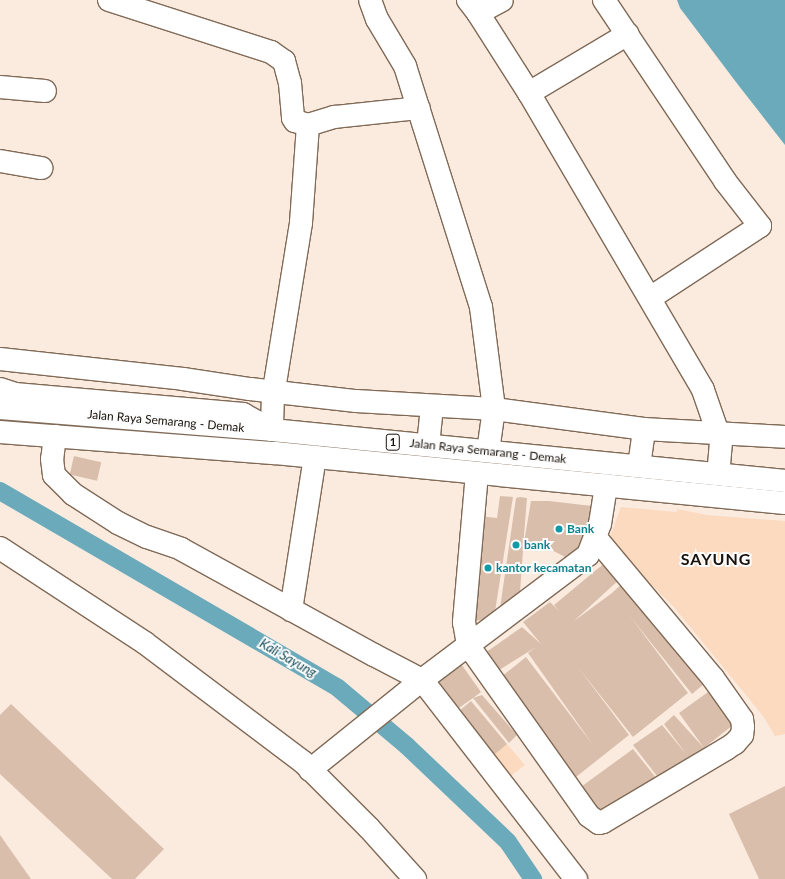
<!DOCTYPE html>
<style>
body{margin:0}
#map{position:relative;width:785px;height:879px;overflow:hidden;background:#fbebdf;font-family:Lato,sans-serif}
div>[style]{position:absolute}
.built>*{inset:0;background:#fbdac0}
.water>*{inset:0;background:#6baaba}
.canal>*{height:18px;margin:-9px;padding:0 9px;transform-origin:9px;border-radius:9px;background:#6baaba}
.building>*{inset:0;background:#d9bfab;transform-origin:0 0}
.roads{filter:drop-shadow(1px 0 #806a57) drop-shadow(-1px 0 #806a57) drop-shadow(0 1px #806a57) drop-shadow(0 -1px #806a57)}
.minor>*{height:22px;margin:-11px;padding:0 11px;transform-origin:11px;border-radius:11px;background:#fff}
.highway>*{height:22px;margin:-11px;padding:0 11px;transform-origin:11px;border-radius:11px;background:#fff}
.dots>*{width:11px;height:11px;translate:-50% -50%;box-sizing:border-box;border:2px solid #fcfcfc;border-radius:50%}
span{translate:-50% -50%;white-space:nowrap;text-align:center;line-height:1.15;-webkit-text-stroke:4px #fcfcfc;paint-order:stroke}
.shield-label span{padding:1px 3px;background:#fcfcfc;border:1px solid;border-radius:3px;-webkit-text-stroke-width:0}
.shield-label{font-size:11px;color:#191109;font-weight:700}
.street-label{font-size:12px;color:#191109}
.culture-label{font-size:12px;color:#0d838f;font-weight:700}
.left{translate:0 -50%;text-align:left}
.water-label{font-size:13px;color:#134b57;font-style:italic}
.district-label{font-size:16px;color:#191109;font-weight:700;letter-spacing:1px}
</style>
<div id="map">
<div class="built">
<i style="clip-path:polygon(621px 507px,677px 512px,677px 509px,707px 515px,785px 521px,785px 734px,775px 736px,763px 716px,673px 606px,608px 542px)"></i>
<i style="clip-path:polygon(507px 744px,525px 765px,508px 778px,491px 754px)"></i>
</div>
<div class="water">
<i style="clip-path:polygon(677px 0,785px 0,785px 145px,739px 86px,680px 8px)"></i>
</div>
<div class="canal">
<i style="left:0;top:491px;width:391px;rotate:30.2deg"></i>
<i style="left:338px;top:688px;width:90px;rotate:40deg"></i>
<i style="left:407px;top:746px;width:139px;rotate:43.5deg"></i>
<i style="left:508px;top:842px;width:45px;rotate:56deg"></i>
</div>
<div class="building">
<i style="left:74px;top:456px;width:28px;height:19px;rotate:13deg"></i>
<i style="clip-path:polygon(500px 496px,513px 497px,494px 618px,468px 622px,478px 516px,497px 518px)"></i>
<i style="clip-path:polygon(520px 497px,527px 498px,523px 548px,531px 501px,549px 501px,592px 506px,586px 550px,571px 560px,536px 542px,533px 549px,523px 551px,520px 592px,500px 608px,516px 498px)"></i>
<i style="clip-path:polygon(607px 561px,621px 578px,574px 621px,612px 593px,624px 582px,710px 679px,692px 694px,629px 615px,688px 693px,633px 737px,578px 667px,629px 735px,571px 781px,496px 681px,526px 657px,593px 745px,528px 653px,536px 647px,493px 674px,482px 655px,522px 627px,541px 644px,523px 622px,550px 602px,559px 611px,554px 605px)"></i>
<i style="clip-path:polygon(459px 661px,481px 692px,473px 698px,482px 695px,517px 735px,509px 743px,473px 698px,456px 710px,436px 684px)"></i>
<i style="clip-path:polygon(708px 692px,733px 725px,704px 748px,691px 759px,660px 780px,633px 745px,662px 725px,686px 754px,664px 724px,674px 715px,704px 748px,679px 713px)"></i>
<i style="left:471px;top:701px;width:56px;height:18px;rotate:50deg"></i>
<i style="clip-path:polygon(11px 704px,164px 849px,135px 879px,112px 879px,0 774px,0 715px)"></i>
<i style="clip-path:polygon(633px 749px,657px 779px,598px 816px,578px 789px)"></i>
<i style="clip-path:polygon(785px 786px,785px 879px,759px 879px,729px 814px)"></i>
<i style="clip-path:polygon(0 835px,31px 879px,0 879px)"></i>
</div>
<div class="roads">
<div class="minor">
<i style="left:109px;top:0;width:170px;rotate:17.8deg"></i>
<i style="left:271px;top:52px;width:16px;rotate:35deg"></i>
<i style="left:284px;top:61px;width:23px;rotate:75deg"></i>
<i style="left:290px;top:83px;width:35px;rotate:85deg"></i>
<i style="left:293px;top:118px;width:4px;rotate:56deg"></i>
<i style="left:295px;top:121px;width:14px;rotate:17deg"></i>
<i style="left:308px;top:125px;width:98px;rotate:94.1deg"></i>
<i style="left:301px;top:223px;width:175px;rotate:99.2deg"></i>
<i style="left:273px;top:396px;width:34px;rotate:92deg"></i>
<i style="left:370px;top:0;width:20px;rotate:70deg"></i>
<i style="left:377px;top:19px;width:55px;rotate:59.2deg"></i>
<i style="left:405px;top:66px;width:253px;rotate:72.5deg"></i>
<i style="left:481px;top:307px;width:103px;rotate:82.7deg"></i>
<i style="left:494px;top:409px;width:42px;rotate:98.1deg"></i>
<i style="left:468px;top:0;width:16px;rotate:52deg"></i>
<i style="left:478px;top:13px;width:95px;rotate:57.5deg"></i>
<i style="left:529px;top:93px;width:344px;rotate:59.6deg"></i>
<i style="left:703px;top:390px;width:55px;rotate:70.9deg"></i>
<i style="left:721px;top:442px;width:32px;rotate:95deg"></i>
<i style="left:604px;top:0;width:218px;rotate:56.2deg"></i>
<i style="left:725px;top:181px;width:57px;rotate:52.1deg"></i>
<i style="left:760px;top:226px;width:131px;rotate:146.8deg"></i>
<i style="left:478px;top:13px;width:27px;rotate:-28deg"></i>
<i style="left:0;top:87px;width:45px;rotate:5.1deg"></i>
<i style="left:529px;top:93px;width:115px;rotate:-30.8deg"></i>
<i style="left:308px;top:125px;width:28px;rotate:-17deg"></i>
<i style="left:335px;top:117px;width:84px;rotate:-6.1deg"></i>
<i style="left:0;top:161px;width:42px;rotate:9.7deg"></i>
<i style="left:0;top:359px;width:184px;rotate:6.2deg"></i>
<i style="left:183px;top:379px;width:68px;rotate:8.5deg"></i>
<i style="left:250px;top:389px;width:107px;rotate:6.5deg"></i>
<i style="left:356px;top:401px;width:138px;rotate:3.3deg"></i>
<i style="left:494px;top:409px;width:151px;rotate:7.6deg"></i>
<i style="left:644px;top:429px;width:141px;rotate:3.2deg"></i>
<i style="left:0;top:389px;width:16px;rotate:18deg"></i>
<i style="left:15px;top:394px;width:229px;rotate:5deg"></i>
<i style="left:243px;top:414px;width:33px;rotate:29deg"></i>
<i style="left:55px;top:436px;width:23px;rotate:97deg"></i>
<i style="left:52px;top:459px;width:16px;rotate:83deg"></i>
<i style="left:54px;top:475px;width:27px;rotate:45deg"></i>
<i style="left:73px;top:494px;width:54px;rotate:32.8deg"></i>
<i style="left:118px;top:523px;width:32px;rotate:26deg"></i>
<i style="left:147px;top:537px;width:36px;rotate:19deg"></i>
<i style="left:181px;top:549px;width:220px;rotate:28.8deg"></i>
<i style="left:374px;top:655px;width:54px;rotate:27.5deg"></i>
<i style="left:422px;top:680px;width:252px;rotate:52.3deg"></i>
<i style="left:428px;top:445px;width:39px;rotate:-84deg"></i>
<i style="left:639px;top:466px;width:37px;rotate:-82deg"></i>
<i style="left:477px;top:473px;width:150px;rotate:95deg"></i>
<i style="left:464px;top:622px;width:23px;rotate:80deg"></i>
<i style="left:468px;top:645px;width:209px;rotate:54.7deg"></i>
<i style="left:589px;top:816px;width:12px;rotate:35deg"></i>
<i style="left:599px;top:823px;width:4px;rotate:-14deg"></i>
<i style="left:603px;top:822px;width:143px;rotate:-30.7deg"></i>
<i style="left:726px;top:749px;width:11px;rotate:-34deg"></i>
<i style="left:735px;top:743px;width:11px;rotate:-49deg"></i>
<i style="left:742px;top:735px;width:8px;rotate:-83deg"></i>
<i style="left:743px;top:727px;width:8px;rotate:-97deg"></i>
<i style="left:742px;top:719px;width:50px;rotate:-125.3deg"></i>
<i style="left:713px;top:678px;width:184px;rotate:-129.9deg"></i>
<i style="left:0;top:548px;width:173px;rotate:33.2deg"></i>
<i style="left:145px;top:643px;width:198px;rotate:37deg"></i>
<i style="left:303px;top:762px;width:93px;rotate:45deg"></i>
<i style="left:369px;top:828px;width:69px;rotate:48deg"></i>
<i style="left:291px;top:610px;width:155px;rotate:-81.1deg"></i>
<i style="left:310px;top:770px;width:144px;rotate:-38.8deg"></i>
<i style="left:422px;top:680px;width:208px;rotate:-37deg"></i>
<i style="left:588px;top:555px;width:33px;rotate:-69deg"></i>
<i style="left:600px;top:524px;width:39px;rotate:-81deg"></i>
</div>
<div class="highway">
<i style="left:0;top:408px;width:273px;rotate:4.6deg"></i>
<i style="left:272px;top:430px;width:516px;rotate:5.68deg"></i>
<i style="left:0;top:432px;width:276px;rotate:4.4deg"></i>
<i style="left:275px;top:453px;width:512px;rotate:5.6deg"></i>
</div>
</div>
<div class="dots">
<i style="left:559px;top:529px;background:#0f9aa8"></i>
<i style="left:516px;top:545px;background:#0f9aa8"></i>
<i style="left:488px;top:568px;background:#0f9aa8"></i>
</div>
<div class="shield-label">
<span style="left:393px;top:442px">1</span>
</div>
<div class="street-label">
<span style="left:166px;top:421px;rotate:5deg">Jalan Raya Semarang - Demak</span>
<span style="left:488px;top:451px;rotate:6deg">Jalan Raya Semarang - Demak</span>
</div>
<div class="culture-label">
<span class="left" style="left:567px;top:529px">Bank</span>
<span class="left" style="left:524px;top:545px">bank</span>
<span class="left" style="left:496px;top:568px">kantor kecamatan</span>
</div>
<div class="water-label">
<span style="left:288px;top:658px;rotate:30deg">Kali Sayung</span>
</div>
<div class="district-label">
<span style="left:716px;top:559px">SAYUNG</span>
</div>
</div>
